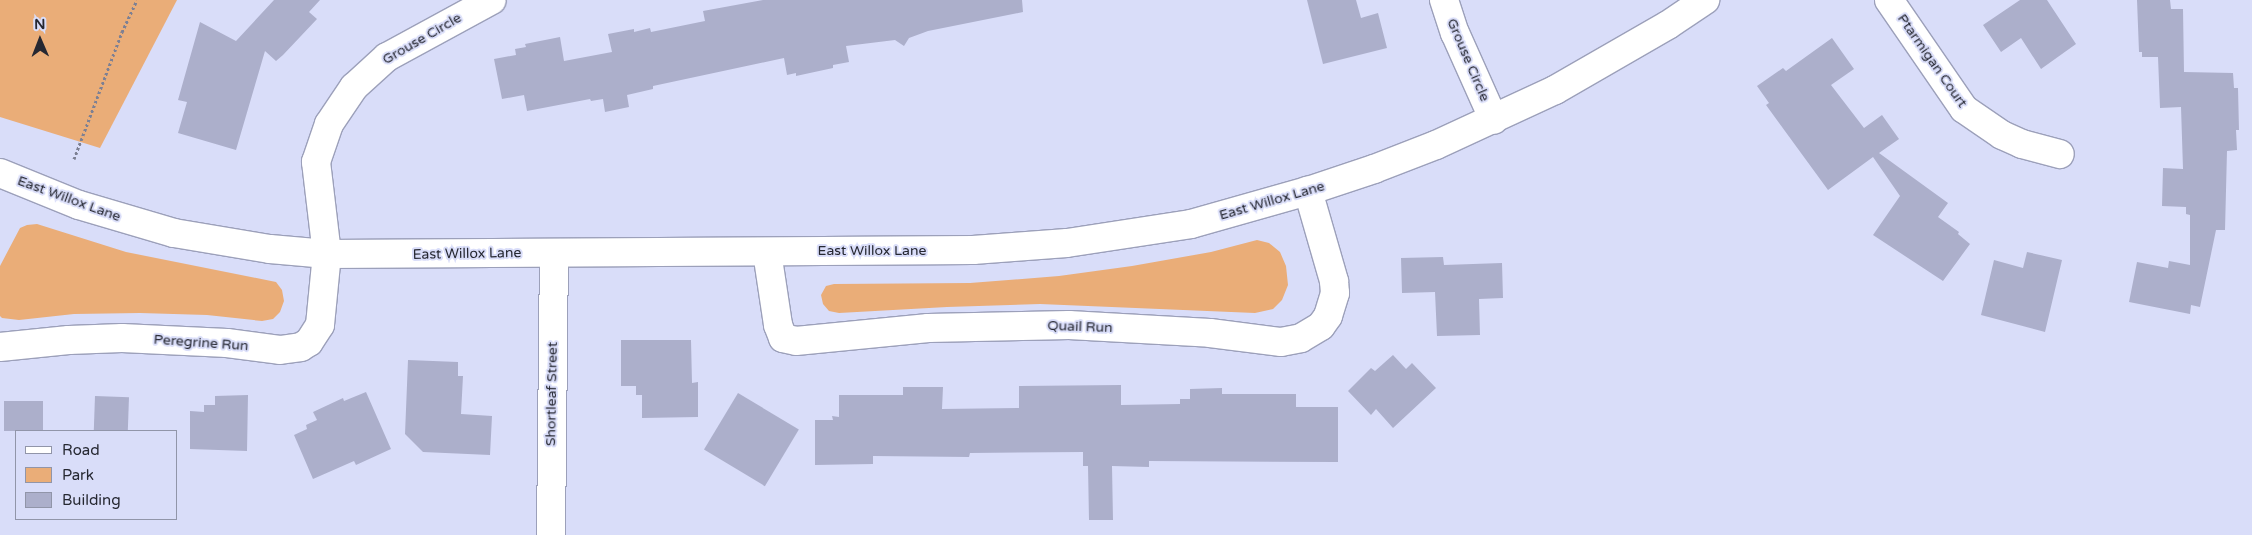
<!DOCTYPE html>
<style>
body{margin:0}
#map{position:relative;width:2252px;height:535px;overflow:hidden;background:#d9ddf9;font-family:"Varela Round",sans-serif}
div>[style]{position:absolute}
.green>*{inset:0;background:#eaad78}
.building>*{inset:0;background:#acafcb;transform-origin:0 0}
.path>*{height:3px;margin-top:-1.5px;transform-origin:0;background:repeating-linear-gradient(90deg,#7d8093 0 2.5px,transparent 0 5px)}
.roads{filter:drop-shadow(1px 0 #9ca0ba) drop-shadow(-1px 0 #9ca0ba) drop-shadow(0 1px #9ca0ba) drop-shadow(0 -1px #9ca0ba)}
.street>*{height:28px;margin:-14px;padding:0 14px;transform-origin:14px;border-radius:14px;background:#fff}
.secondary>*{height:28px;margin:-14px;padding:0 14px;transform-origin:14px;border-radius:14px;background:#fff}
span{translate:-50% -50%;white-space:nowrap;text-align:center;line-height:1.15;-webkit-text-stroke:4px #d9ddf9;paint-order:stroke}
.street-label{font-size:14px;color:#262832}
.legend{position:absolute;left:15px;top:430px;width:162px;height:90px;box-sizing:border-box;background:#d9ddf9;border:1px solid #9195a9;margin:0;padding:6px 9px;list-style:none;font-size:15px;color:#262832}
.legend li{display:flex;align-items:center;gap:10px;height:25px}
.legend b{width:25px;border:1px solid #9195a9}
.north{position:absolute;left:15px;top:15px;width:50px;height:50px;-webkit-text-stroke:4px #d9ddf9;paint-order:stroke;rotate:359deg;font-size:14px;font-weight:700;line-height:20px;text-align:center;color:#262832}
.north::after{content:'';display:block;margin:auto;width:18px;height:22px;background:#262832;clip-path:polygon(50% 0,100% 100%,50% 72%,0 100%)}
</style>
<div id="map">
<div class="green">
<i style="clip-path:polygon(0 0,177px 0,100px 148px,0 117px)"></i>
<i style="clip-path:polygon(37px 224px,126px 252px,276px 282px,282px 290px,284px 301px,280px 312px,273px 319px,262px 321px,207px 315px,140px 313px,74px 314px,19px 320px,2px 318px,0 316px,0 266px,20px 228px,27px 225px)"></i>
<i style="clip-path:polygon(1257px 240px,1269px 243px,1280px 252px,1286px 266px,1288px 285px,1282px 300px,1273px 309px,1255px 313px,1040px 304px,947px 307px,839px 313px,829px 311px,823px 304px,821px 295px,826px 286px,834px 284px,970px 283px,1059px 276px,1132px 266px,1211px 252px)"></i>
</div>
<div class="building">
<i style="clip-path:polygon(274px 0,320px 0,309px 12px,317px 19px,283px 55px,276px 61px,265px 51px,236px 150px,178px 133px,187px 102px,178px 100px,200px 22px,236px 41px)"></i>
<i style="clip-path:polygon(763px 0,1022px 0,1023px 12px,928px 31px,909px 38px,904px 46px,895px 40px,846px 46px,849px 62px,833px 65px,833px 68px,796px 76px,796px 73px,787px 75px,784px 58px,653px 86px,653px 89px,627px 95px,629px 107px,605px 112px,603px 99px,591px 101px,590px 99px,527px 111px,524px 95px,502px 99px,494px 59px,516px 55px,515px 49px,526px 47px,525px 44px,560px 37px,564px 61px,612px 52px,608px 34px,634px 29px,634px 32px,650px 28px,651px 32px,705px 21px,703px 11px)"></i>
<i style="clip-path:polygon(1307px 0,1356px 0,1361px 18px,1378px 13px,1387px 48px,1323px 64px)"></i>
<i style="clip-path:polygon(2020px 0,2047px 0,2076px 44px,2041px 69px,2021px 38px,2001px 52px,1983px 25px)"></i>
<i style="clip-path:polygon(2137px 0,2170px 0,2171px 9px,2183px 9px,2184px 72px,2233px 73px,2234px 88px,2238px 88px,2239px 130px,2236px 130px,2237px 150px,2227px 151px,2225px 230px,2216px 230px,2200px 307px,2191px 305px,2190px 314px,2129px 302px,2137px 262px,2168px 268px,2169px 261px,2190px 265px,2190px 215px,2186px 214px,2186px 207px,2162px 206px,2163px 168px,2183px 169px,2181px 107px,2160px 108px,2158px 57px,2142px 57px,2142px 52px,2139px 52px)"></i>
<i style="clip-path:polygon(1832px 38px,1854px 69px,1831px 85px,1864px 128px,1882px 115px,1899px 139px,1879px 153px,1948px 203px,1938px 217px,1959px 232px,1958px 234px,1970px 244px,1943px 281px,1873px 235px,1900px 196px,1873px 157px,1828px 190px,1766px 105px,1769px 103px,1757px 86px,1783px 68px,1786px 71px)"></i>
<i style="clip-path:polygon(2027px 252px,2062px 260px,2045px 332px,1981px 315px,1994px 260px,2023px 268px)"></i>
<i style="clip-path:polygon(1443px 257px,1444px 265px,1502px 263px,1503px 298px,1479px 299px,1480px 335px,1437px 336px,1435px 292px,1402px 293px,1401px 258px)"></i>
<i style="clip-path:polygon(621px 340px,691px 340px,692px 383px,698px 382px,698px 417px,642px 418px,642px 395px,636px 395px,636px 386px,621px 386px)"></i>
<i style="clip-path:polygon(1393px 355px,1406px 369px,1412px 363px,1436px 388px,1393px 428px,1376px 409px,1371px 415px,1348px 391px,1371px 368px,1375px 371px)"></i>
<i style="clip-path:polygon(408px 360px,458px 362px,458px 376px,463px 376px,461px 414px,492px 416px,490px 455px,423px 452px,405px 434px)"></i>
<i style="clip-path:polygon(1121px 385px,1121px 405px,1180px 404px,1180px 399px,1190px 399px,1190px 389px,1222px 388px,1222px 394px,1296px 394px,1296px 407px,1338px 407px,1338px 462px,1149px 461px,1149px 467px,1112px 466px,1113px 520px,1089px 520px,1088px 466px,1083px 466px,1083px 452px,970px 453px,969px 457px,873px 456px,873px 464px,815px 465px,815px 420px,833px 420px,832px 416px,839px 417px,839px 395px,903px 395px,903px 387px,943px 387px,942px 409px,1019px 408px,1019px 386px)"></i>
<i style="clip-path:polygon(366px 392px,391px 449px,356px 465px,354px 461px,313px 479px,294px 435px,307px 429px,306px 425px,317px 420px,313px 412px,343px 398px,344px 401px)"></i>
<i style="left:738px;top:393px;width:71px;height:66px;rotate:31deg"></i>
<i style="clip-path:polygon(248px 395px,247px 451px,190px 449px,190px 411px,204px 412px,204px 405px,215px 405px,215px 396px)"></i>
<i style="left:95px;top:396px;width:34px;height:35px;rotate:2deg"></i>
<i style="left:4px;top:401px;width:39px;height:30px"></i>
</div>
<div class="path">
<i style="left:74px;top:159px;width:136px;rotate:-69.3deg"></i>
<i style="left:122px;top:32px;width:35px;rotate:-65deg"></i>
</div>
<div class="roads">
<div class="street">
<i style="left:1444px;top:0;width:35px;rotate:72deg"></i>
<i style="left:1455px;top:33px;width:95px;rotate:65.9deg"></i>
<i style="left:1889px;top:0;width:132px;rotate:55.5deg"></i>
<i style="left:1964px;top:109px;width:46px;rotate:34.4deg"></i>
<i style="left:2002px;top:135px;width:22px;rotate:24deg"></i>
<i style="left:2022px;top:144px;width:39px;rotate:15deg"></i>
<i style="left:767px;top:252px;width:74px;rotate:81.4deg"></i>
<i style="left:778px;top:325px;width:14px;rotate:69deg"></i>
<i style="left:783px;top:338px;width:13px;rotate:13deg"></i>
<i style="left:796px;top:341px;width:133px;rotate:-5.6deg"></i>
<i style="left:928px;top:328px;width:141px;rotate:-1.2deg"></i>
<i style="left:1069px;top:325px;width:141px;rotate:3.2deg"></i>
<i style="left:1210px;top:333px;width:72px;rotate:7.2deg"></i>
<i style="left:1281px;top:342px;width:20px;rotate:-11deg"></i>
<i style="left:1301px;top:338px;width:23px;rotate:-31deg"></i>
<i style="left:1321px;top:326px;width:12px;rotate:-55deg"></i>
<i style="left:1328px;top:316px;width:24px;rotate:-73deg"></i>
<i style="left:1335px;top:293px;width:12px;rotate:-95deg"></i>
<i style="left:1334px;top:281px;width:94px;rotate:-106.1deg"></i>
<i style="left:0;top:347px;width:69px;rotate:-5.8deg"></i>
<i style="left:69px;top:340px;width:53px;rotate:-2.2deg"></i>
<i style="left:122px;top:338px;width:105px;rotate:2.7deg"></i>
<i style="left:227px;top:343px;width:53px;rotate:7.5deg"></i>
<i style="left:280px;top:350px;width:21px;rotate:-8deg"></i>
<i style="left:301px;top:347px;width:9px;rotate:-32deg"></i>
<i style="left:309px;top:342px;width:20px;rotate:-57deg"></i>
<i style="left:320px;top:325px;width:71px;rotate:-84.4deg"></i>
<i style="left:327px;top:254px;width:93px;rotate:-96.8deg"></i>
<i style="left:316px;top:162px;width:40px;rotate:-71.1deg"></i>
<i style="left:329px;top:124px;width:45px;rotate:-56deg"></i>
<i style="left:354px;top:87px;width:45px;rotate:-42.3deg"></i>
<i style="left:387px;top:57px;width:119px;rotate:-28.5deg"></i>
<i style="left:551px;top:535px;width:282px;rotate:-89.4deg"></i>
</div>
<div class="secondary">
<i style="left:0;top:173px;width:85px;rotate:22.1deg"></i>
<i style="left:79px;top:205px;width:99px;rotate:16.4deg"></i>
<i style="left:174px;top:233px;width:97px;rotate:9.5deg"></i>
<i style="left:270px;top:249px;width:57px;rotate:5deg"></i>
<i style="left:327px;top:254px;width:646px;rotate:-0.35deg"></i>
<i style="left:973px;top:250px;width:94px;rotate:-4.3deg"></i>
<i style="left:1067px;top:243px;width:125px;rotate:-8.7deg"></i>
<i style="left:1191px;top:224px;width:122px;rotate:-15.8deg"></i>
<i style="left:1308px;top:191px;width:70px;rotate:-18.4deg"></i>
<i style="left:1374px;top:169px;width:66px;rotate:-21.2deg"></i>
<i style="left:1436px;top:145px;width:131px;rotate:-24.8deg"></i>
<i style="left:1555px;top:90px;width:130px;rotate:-29.9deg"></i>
<i style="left:1668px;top:25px;width:45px;rotate:-34deg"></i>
</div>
</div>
<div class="street-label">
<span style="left:422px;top:39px;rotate:-30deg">Grouse Circle</span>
<span style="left:1468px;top:60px;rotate:67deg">Grouse Circle</span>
<span style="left:1932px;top:61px;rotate:55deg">Ptarmigan Court</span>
<span style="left:69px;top:199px;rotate:20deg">East Willox Lane</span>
<span style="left:1272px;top:201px;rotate:-16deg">East Willox Lane</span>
<span style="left:872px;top:251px">East Willox Lane</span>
<span style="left:467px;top:254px;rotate:-1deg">East Willox Lane</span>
<span style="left:1080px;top:327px;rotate:2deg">Quail Run</span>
<span style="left:201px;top:343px;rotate:4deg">Peregrine Run</span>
<span style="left:552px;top:394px;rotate:-89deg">Shortleaf Street</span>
</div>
<ul class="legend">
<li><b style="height:6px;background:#fff"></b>Road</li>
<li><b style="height:14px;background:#eaad78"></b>Park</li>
<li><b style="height:14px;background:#acafcb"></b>Building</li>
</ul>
<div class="north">N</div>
</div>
